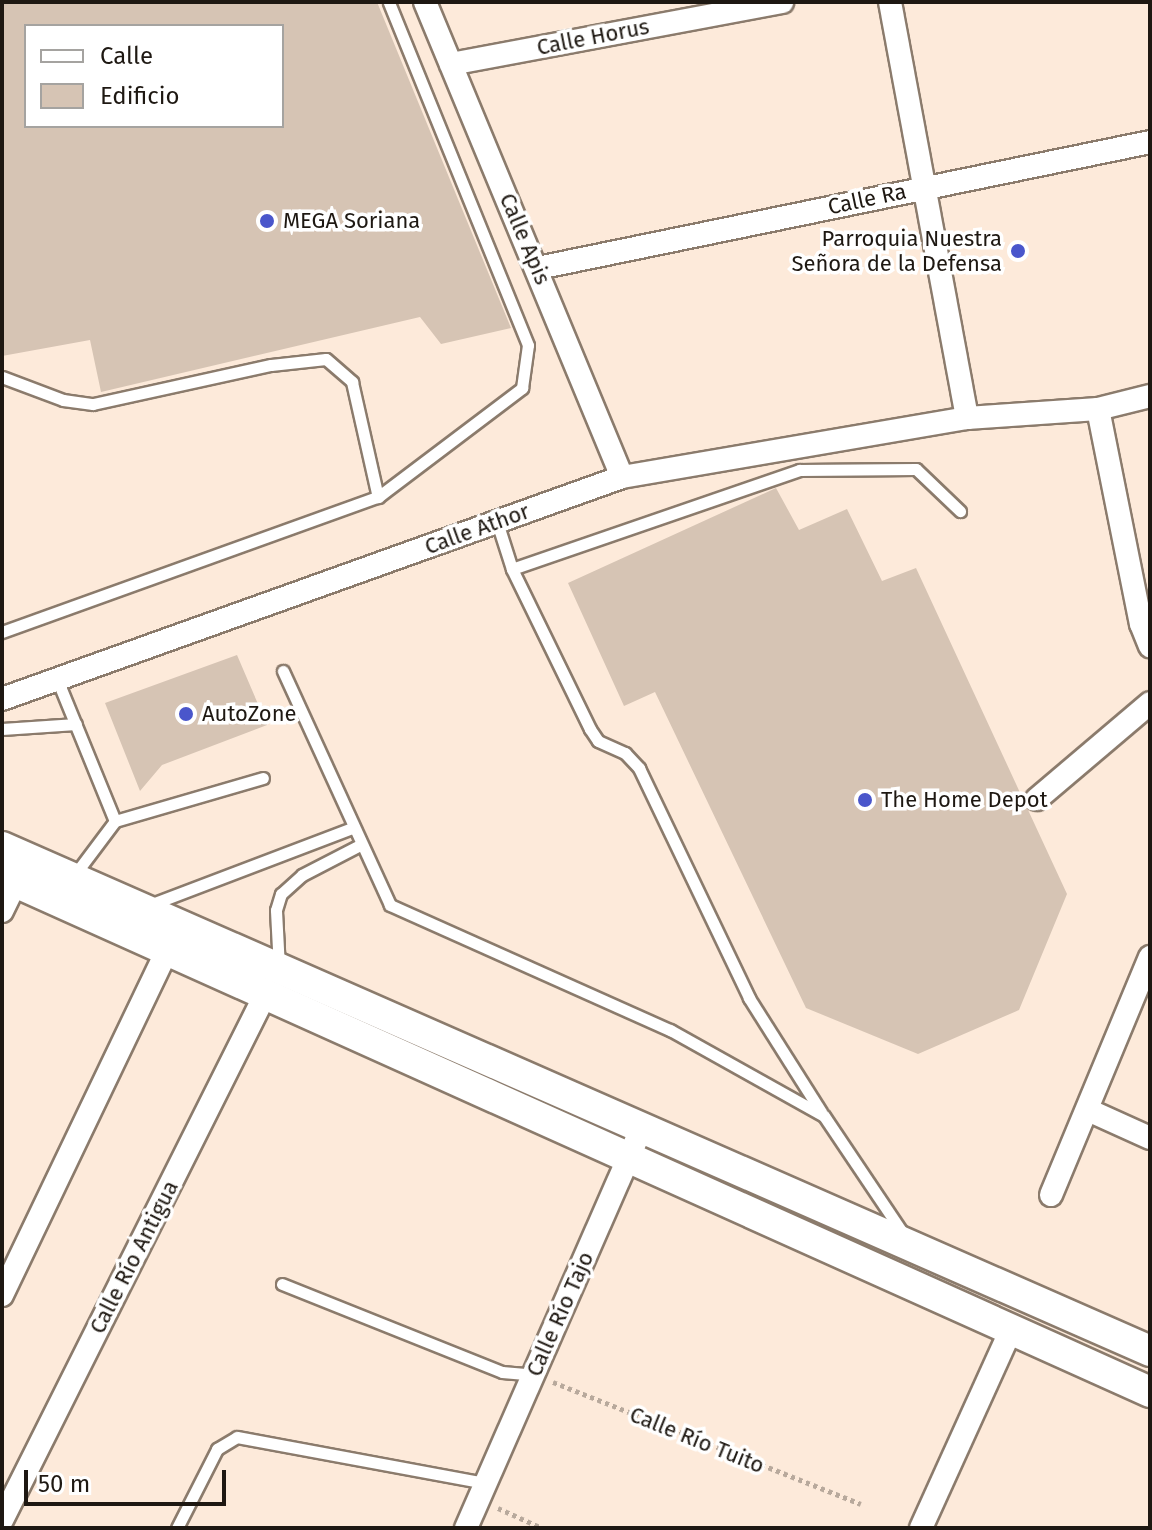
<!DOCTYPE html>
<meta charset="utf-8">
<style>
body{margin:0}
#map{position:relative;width:1152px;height:1530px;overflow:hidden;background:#fdeada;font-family:"Fira Sans",sans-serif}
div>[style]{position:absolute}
.building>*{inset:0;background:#d6c4b4}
.path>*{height:5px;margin-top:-2.5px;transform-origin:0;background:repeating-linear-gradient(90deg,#b8a99c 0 4px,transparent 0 8px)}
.roads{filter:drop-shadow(2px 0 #8b7b6c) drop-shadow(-2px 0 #8b7b6c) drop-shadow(0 2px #8b7b6c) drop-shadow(0 -2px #8b7b6c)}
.service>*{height:11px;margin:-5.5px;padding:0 5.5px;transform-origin:5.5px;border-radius:5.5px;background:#fff}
.minor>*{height:22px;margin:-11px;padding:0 11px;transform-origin:11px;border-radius:11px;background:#fff}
.secondary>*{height:30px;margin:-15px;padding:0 15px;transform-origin:15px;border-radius:15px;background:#fff}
.dots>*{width:22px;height:22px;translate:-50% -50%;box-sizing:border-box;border:4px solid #fff;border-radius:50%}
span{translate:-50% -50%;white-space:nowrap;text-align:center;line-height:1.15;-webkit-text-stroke:7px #fff;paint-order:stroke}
.street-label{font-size:22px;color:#1e1812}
.poi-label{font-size:22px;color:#1e1812}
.left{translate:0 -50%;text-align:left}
.right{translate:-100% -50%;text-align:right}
.frame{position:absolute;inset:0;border:4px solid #1e1812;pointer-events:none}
.legend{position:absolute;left:24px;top:24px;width:260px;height:104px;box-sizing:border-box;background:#fff;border:2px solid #a5a3a0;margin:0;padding:10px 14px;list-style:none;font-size:24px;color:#1e1812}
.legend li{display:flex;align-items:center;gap:16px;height:40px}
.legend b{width:40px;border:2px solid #a5a3a0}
.scale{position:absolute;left:24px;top:1470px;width:202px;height:36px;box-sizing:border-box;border:4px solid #1e1812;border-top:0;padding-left:10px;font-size:24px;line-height:28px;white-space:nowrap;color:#1e1812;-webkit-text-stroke:6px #fff;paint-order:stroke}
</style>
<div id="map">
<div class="building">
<i style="clip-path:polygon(evenodd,2px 2px,377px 2px,511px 328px,441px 344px,420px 317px,101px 392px,90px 340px,2px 356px,2px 2px,26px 26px,282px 26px,282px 126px,26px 126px,26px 26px)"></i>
<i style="clip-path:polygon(776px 488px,799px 530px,847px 509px,882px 581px,916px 568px,1067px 894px,1019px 1010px,918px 1054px,806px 1008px,655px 692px,624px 706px,568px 583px)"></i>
<i style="clip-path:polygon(237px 655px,267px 725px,162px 765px,140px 791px,105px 703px)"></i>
</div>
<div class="path">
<i style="left:553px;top:1382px;width:331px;rotate:21.6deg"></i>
<i style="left:498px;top:1508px;width:48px;rotate:24.4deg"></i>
</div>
<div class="roads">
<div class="service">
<i style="left:2px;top:377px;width:65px;rotate:20.7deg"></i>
<i style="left:63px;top:400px;width:30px;rotate:8deg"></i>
<i style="left:93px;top:404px;width:182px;rotate:-12.4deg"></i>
<i style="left:271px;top:365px;width:55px;rotate:-6.2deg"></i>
<i style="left:326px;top:359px;width:35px;rotate:41deg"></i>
<i style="left:352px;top:382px;width:118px;rotate:77.3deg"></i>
<i style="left:497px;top:522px;width:49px;rotate:72.3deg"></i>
<i style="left:512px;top:569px;width:178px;rotate:64deg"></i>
<i style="left:590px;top:729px;width:14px;rotate:56deg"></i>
<i style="left:598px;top:741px;width:30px;rotate:24deg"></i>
<i style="left:625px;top:753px;width:21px;rotate:47deg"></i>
<i style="left:639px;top:768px;width:255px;rotate:64.4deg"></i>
<i style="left:749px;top:998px;width:135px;rotate:57.7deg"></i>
<i style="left:512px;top:569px;width:304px;rotate:-19deg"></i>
<i style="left:799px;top:470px;width:117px;rotate:-0.5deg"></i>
<i style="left:916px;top:469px;width:61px;rotate:43.7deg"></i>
<i style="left:2px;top:632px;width:400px;rotate:-19.8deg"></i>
<i style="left:378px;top:497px;width:181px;rotate:-37.1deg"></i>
<i style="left:522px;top:388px;width:43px;rotate:-82.1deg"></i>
<i style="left:528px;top:345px;width:370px;rotate:-112.1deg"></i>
<i style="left:283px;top:671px;width:257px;rotate:65.4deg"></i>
<i style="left:390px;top:905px;width:307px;rotate:24.1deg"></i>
<i style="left:670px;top:1030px;width:176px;rotate:29.2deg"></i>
<i style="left:824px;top:1116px;width:143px;rotate:56.1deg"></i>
<i style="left:57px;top:679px;width:153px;rotate:67.8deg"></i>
<i style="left:115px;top:821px;width:70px;rotate:126.9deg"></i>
<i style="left:2px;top:729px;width:74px;rotate:-3.9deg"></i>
<i style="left:115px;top:821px;width:154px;rotate:-16.2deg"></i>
<i style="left:147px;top:906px;width:219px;rotate:-20.8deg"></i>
<i style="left:279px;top:968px;width:58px;rotate:-93deg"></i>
<i style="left:276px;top:910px;width:17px;rotate:-73deg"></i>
<i style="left:281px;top:894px;width:28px;rotate:-42deg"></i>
<i style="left:302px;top:875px;width:65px;rotate:-27.3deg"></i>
<i style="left:282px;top:1284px;width:237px;rotate:21.8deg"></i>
<i style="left:502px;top:1372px;width:32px;rotate:5deg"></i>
<i style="left:177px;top:1528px;width:89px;rotate:-63.1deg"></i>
<i style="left:217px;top:1449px;width:23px;rotate:-31deg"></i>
<i style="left:237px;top:1437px;width:253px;rotate:10.5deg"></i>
</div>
<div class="minor">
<i style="left:425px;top:2px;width:514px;rotate:67.47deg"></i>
<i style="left:890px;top:2px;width:423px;rotate:79.5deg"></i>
<i style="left:451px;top:64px;width:337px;rotate:-10.6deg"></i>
<i style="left:538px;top:268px;width:625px;rotate:-11.63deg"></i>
<i style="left:1098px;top:409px;width:219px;rotate:78.7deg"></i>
<i style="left:1141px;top:624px;width:24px;rotate:68deg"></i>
<i style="left:2px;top:699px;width:659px;rotate:-19.7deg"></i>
<i style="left:622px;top:477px;width:350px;rotate:-9.7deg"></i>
<i style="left:967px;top:418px;width:131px;rotate:-3.9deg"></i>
<i style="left:1098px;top:409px;width:54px;rotate:-14deg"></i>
<i style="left:1037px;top:799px;width:148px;rotate:-40.3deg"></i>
<i style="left:2px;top:911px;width:32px;rotate:-64deg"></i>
<i style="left:1088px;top:1110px;width:68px;rotate:24.3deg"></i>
<i style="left:1051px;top:1195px;width:258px;rotate:-67.4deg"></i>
<i style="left:2px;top:1295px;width:382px;rotate:-64.4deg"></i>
<i style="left:2px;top:1520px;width:587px;rotate:-63.39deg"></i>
<i style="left:466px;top:1528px;width:437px;rotate:-66.3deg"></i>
<i style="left:921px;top:1528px;width:217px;rotate:-65.6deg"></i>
</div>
<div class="secondary">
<i style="left:2px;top:847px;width:1254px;rotate:23.7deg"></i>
<i style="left:2px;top:876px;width:1259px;rotate:24.2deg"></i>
</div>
</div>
<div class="dots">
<i style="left:267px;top:221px;background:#4a56cb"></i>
<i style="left:1018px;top:251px;background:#4a56cb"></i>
<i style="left:186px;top:714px;background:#4a56cb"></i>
<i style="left:865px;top:800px;background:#4a56cb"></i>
</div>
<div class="street-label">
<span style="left:593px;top:37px;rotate:-11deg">Calle Horus</span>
<span style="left:867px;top:199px;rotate:-12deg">Calle Ra</span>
<span style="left:525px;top:239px;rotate:67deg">Calle Apis</span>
<span style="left:477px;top:529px;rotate:-20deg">Calle Athor</span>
<span style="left:134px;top:1257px;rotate:-63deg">Calle Río Antigua</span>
<span style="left:560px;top:1314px;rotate:-66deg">Calle Río Tajo</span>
<span style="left:697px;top:1440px;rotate:22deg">Calle Río Tuito</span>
</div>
<div class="poi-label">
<span class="left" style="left:283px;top:221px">MEGA Soriana</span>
<span class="right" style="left:1002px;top:251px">Parroquia Nuestra<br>Señora de la Defensa</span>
<span class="left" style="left:202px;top:714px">AutoZone</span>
<span class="left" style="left:881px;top:800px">The Home Depot</span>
</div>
<div class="frame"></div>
<ul class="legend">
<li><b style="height:10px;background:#fff"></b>Calle</li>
<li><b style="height:22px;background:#d6c4b4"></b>Edificio</li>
</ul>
<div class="scale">50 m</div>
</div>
